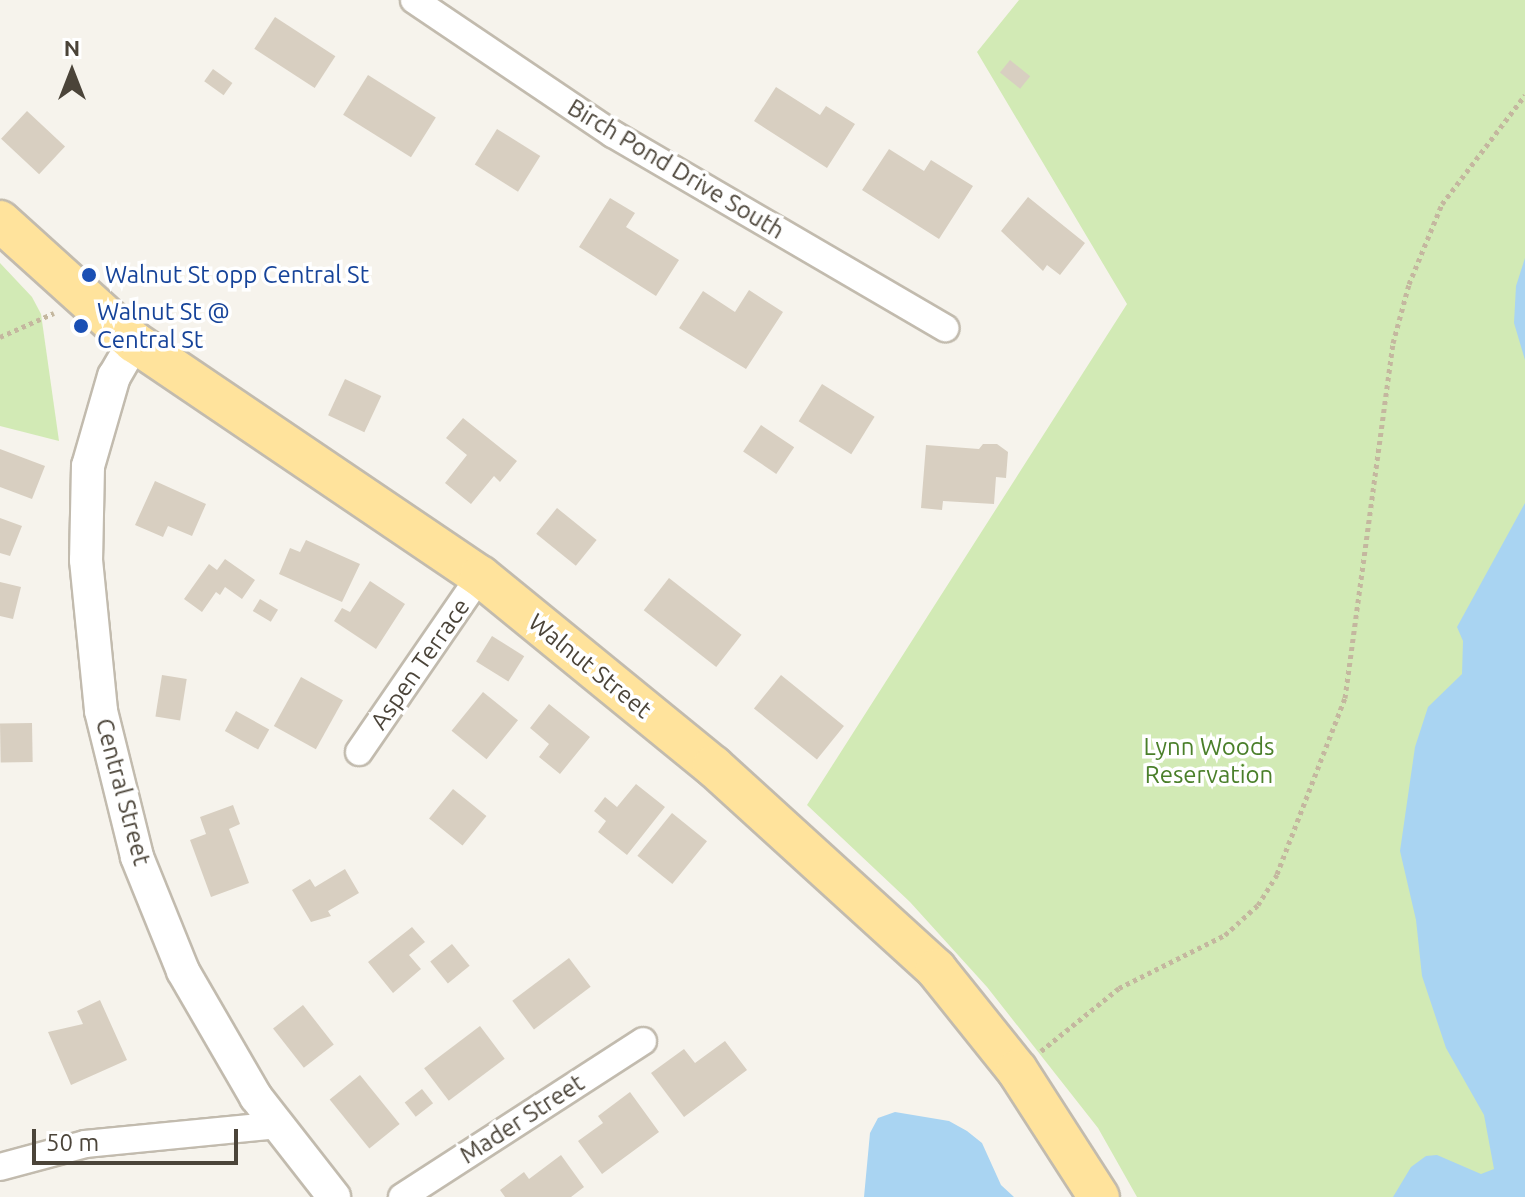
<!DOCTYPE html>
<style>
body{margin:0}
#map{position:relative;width:1525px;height:1197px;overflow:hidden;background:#f6f3ec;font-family:Ubuntu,sans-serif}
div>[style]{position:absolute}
.green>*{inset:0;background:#d2eab5}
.water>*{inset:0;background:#a9d4f2}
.building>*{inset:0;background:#d8cfc1;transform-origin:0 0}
.path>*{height:5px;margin-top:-2.5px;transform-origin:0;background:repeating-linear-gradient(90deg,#c4b79f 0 4px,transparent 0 8px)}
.roads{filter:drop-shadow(2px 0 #c2bbae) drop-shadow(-2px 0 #c2bbae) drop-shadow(0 2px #c2bbae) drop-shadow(0 -2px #c2bbae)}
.minor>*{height:26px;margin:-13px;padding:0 13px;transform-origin:13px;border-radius:13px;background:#fff}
.tertiary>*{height:32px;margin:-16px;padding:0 16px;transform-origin:16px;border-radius:16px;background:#fff}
.primary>*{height:40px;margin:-20px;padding:0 20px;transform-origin:20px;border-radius:20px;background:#ffe39c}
.dots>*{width:22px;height:22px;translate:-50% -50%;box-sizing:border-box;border:4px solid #fff;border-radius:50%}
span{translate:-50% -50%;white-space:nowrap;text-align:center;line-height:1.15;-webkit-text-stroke:7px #fff;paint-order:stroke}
.street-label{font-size:24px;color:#4b4439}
.transit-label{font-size:24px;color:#164399}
.left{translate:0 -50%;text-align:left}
.park-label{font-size:24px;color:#4a7f2a}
.north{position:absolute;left:32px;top:32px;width:80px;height:80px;-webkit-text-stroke:6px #fff;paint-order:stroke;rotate:0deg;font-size:22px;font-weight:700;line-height:32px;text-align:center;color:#4b4439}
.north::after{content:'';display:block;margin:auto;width:28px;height:36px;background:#4b4439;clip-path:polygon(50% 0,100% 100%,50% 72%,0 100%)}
.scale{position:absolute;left:32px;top:1129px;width:206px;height:36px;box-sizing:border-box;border:4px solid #4b4439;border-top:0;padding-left:10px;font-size:24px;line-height:28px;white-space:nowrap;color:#4b4439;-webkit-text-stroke:6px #fff;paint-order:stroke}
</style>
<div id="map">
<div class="green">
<i style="clip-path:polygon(1019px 0,1525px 0,1525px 1197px,1137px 1197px,1098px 1128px,987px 987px,910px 902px,807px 805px,1127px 304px,977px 52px)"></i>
<i style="clip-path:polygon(0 263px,32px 297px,41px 314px,59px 441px,0 426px)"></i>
</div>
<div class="water">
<i style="clip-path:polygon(1525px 258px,1525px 360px,1514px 323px,1516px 286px)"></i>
<i style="clip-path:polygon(1525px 503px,1525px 1197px,1393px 1197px,1411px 1167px,1426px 1156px,1437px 1155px,1481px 1174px,1494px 1169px,1484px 1115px,1446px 1048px,1422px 976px,1416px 920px,1400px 851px,1415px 747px,1428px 707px,1462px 674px,1463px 641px,1457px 627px)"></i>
<i style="clip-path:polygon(895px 1112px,949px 1121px,967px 1131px,982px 1143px,1001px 1185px,1014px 1197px,864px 1197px,870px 1133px,878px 1118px)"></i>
</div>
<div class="building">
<i style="left:275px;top:17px;width:72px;height:38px;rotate:33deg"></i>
<i style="left:1010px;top:60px;width:26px;height:16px;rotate:39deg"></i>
<i style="left:213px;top:69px;width:24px;height:15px;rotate:36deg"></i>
<i style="left:368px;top:75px;width:80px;height:47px;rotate:32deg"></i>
<i style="clip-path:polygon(776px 87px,820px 115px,826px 106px,855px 124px,827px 168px,754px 121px)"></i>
<i style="left:27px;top:111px;width:52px;height:38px;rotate:43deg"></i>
<i style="left:497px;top:129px;width:51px;height:42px;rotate:32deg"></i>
<i style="clip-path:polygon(889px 149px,924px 171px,931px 160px,973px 186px,939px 239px,862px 190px)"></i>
<i style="clip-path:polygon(1028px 197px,1085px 243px,1060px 275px,1047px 265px,1043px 271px,1001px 231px)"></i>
<i style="clip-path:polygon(610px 198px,635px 213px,626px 227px,679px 260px,656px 296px,579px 247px)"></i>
<i style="clip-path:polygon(749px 290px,783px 312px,746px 369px,679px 328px,703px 291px,735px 312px)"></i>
<i style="left:345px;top:379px;width:40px;height:40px;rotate:25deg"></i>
<i style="left:822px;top:384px;width:62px;height:44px;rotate:32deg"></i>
<i style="clip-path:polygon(463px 418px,517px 461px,500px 482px,494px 476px,471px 504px,445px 483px,467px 455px,446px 438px)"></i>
<i style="left:761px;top:425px;width:40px;height:32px;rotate:34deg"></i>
<i style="clip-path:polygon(983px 444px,997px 444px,1008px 452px,1006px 478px,996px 477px,994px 504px,943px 501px,942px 510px,921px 508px,926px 445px,979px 449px)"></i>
<i style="clip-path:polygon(0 449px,45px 466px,32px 499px,0 487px)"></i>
<i style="clip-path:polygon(155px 481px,206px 504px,192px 536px,168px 526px,163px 537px,135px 525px)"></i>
<i style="left:557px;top:508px;width:51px;height:33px;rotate:39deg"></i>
<i style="clip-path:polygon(0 518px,22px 526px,10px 556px,0 553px)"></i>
<i style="clip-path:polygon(306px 540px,360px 564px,342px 602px,279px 574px,290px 548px,300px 552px)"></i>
<i style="clip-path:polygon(225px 559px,255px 580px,242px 599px,225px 587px,220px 595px,216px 592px,202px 612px,184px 599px,209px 564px,217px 570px)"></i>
<i style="left:669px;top:578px;width:92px;height:41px;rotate:38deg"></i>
<i style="clip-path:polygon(370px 581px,405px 604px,376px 649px,334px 621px,342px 608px,350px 612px)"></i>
<i style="clip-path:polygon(0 582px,21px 587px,13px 619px,0 616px)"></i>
<i style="left:260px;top:599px;width:21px;height:14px;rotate:31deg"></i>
<i style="left:492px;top:636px;width:38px;height:30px;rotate:32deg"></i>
<i style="left:162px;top:675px;width:25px;height:42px;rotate:9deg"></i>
<i style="left:781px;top:675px;width:81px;height:43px;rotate:39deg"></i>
<i style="left:301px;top:677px;width:48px;height:56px;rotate:29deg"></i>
<i style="left:483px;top:692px;width:45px;height:50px;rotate:39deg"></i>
<i style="clip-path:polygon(549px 704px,590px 737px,560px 774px,539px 757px,549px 744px,530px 728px)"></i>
<i style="left:236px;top:711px;width:38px;height:23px;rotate:29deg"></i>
<i style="left:32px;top:723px;width:39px;height:32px;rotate:89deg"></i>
<i style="clip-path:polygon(636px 784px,665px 807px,627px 855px,598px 832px,606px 821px,594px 811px,605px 797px,617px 807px)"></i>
<i style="left:453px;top:789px;width:43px;height:38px;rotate:39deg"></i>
<i style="clip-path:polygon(233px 805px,240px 824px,229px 829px,249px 883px,211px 897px,190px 840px,206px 834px,200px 817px)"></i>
<i style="left:672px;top:813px;width:45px;height:55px;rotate:39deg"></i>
<i style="clip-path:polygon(345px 869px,359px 893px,328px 911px,331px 916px,311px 922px,292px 890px,310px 879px,315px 887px)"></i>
<i style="clip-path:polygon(412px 927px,425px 942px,409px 955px,421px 969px,393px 993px,368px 962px)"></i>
<i style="left:452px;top:944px;width:28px;height:28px;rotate:51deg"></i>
<i style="left:569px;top:958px;width:36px;height:71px;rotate:53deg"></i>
<i style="clip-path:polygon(100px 1000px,127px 1060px,71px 1085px,48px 1032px,83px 1024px,77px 1011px)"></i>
<i style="left:303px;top:1005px;width:50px;height:38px;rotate:52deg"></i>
<i style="left:480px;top:1026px;width:41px;height:70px;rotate:53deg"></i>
<i style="clip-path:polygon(725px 1041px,747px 1070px,684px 1117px,651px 1073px,684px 1049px,695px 1063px)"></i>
<i style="left:360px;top:1075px;width:63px;height:39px;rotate:51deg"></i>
<i style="left:422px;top:1089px;width:18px;height:22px;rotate:52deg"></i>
<i style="clip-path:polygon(630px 1092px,659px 1132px,602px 1174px,578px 1141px,603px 1123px,598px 1116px)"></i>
<i style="clip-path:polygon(561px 1155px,584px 1187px,571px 1197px,505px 1197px,500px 1190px,524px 1172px,529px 1179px)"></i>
</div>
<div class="path">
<i style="left:0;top:337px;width:59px;rotate:-24deg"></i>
<i style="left:1041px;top:1051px;width:100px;rotate:-38.9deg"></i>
<i style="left:1119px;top:988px;width:119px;rotate:-26.6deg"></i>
<i style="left:1225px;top:935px;width:45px;rotate:-42.3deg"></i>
<i style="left:1258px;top:905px;width:36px;rotate:-58deg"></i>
<i style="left:1277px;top:874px;width:189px;rotate:-68.9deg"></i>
<i style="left:1345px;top:698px;width:358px;rotate:-82.3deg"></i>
<i style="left:1393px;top:343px;width:61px;rotate:-74.8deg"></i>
<i style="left:1409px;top:284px;width:87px;rotate:-67.6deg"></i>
<i style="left:1442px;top:204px;width:137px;rotate:-52.7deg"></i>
</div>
<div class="roads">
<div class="minor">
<i style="left:414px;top:0;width:240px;rotate:34deg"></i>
<i style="left:613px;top:134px;width:385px;rotate:30.3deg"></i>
<i style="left:359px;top:752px;width:214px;rotate:-55.5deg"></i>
<i style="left:0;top:1167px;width:88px;rotate:-15.1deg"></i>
<i style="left:85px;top:1144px;width:194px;rotate:-5.6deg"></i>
<i style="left:402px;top:1197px;width:287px;rotate:-32.9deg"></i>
</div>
<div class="tertiary">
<i style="left:134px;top:342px;width:39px;rotate:120deg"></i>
<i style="left:114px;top:376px;width:94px;rotate:106.1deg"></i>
<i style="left:88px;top:466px;width:94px;rotate:91.2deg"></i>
<i style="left:86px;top:560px;width:152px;rotate:84.3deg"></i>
<i style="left:101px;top:711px;width:150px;rotate:76.1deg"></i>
<i style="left:137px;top:857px;width:123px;rotate:68deg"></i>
<i style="left:183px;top:971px;width:146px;rotate:59.9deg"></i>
<i style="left:256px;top:1097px;width:127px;rotate:52deg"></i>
</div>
<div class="primary">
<i style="left:0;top:221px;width:181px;rotate:42.1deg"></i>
<i style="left:134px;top:342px;width:418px;rotate:34.1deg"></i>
<i style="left:480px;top:576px;width:301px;rotate:39.2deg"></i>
<i style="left:713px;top:766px;width:302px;rotate:42.3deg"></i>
<i style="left:936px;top:969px;width:129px;rotate:51.3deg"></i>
<i style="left:1017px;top:1070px;width:151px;rotate:57.2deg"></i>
</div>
</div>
<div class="dots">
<i style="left:89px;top:275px;background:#1a4fb4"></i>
<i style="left:81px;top:326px;background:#1a4fb4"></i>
</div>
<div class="street-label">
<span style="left:676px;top:169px;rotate:31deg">Birch Pond Drive South</span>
<span style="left:420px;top:664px;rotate:-55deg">Aspen Terrace</span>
<span style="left:590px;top:666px;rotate:39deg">Walnut Street</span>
<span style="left:123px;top:792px;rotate:75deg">Central Street</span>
<span style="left:522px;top:1119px;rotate:-33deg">Mader Street</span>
</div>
<div class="transit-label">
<span class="left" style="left:105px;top:275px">Walnut St opp Central St</span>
<span class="left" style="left:97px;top:326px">Walnut St @<br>Central St</span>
</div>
<div class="park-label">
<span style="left:1209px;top:761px">Lynn Woods<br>Reservation</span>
</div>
<div class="north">N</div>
<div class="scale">50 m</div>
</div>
